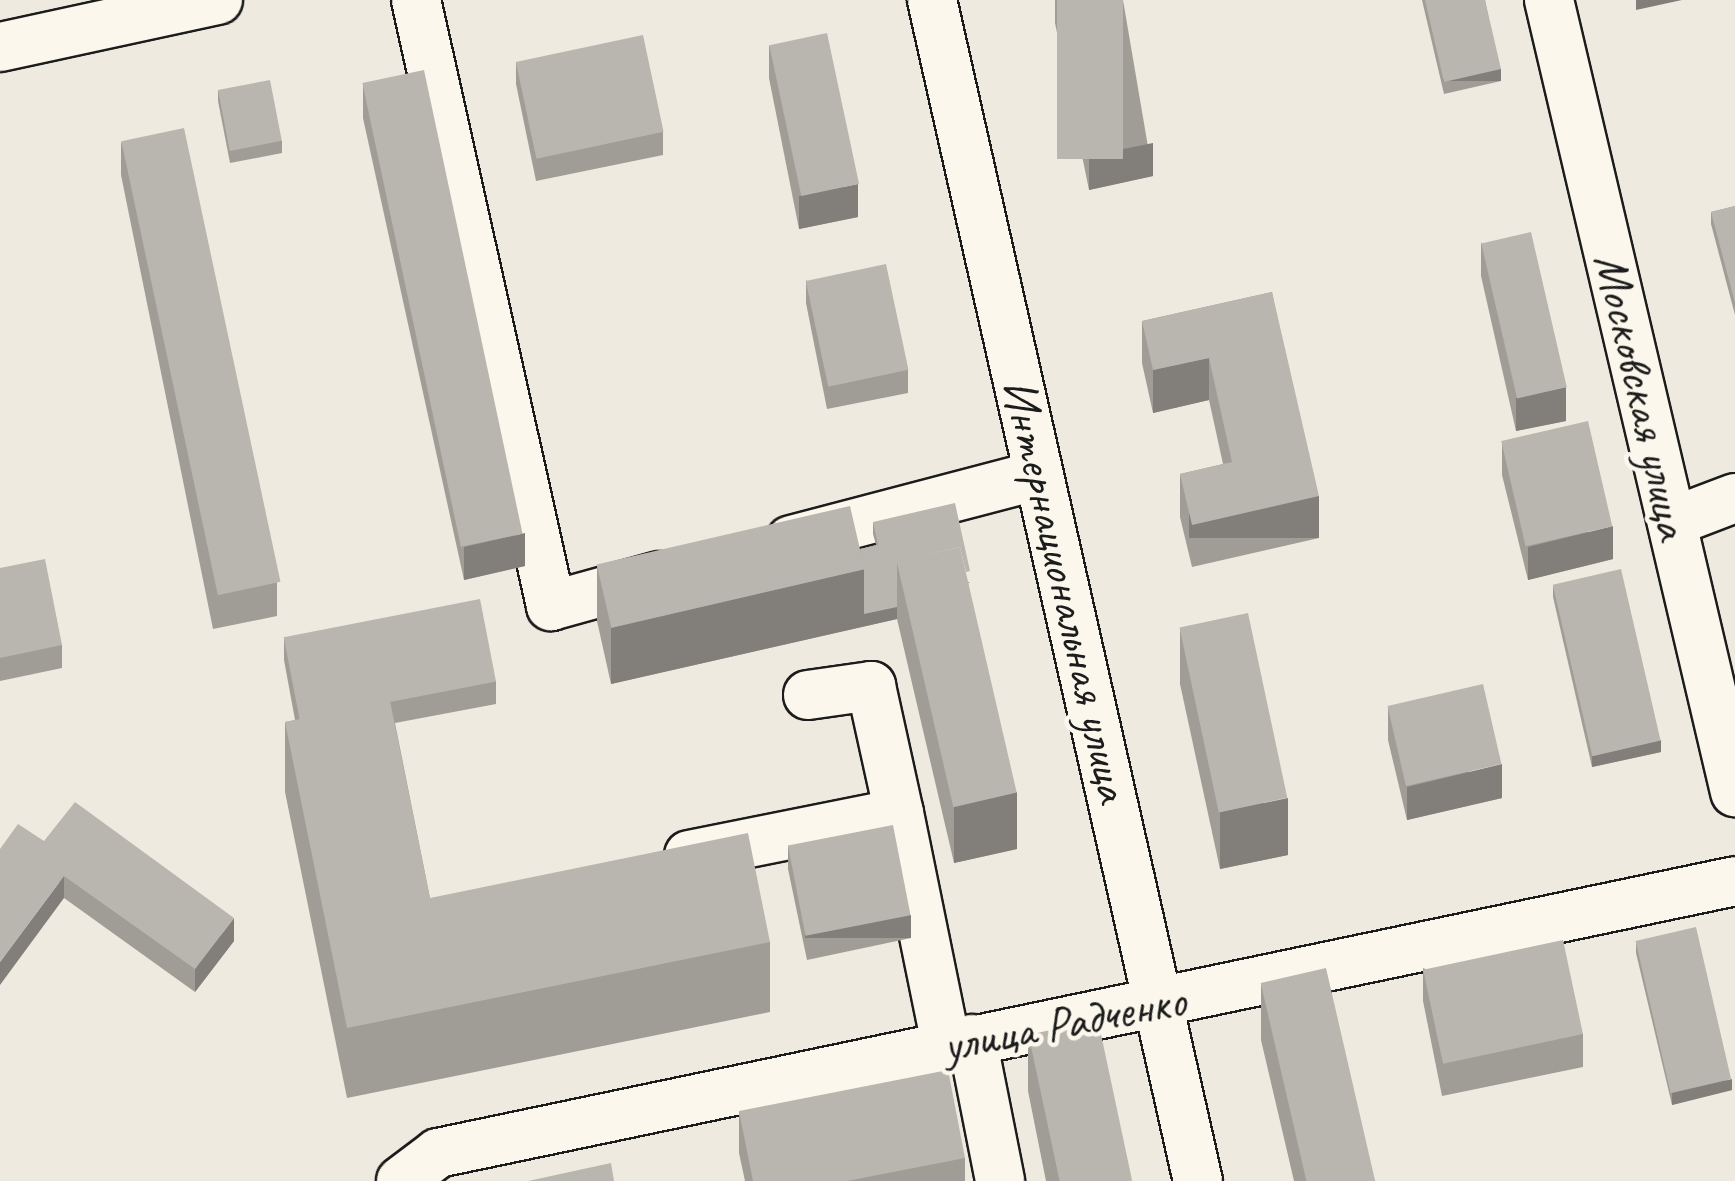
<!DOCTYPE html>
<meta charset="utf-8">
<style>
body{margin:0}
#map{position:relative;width:1735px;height:1181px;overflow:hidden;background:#eeeadf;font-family:Caveat,sans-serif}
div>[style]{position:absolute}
.roads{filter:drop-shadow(2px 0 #1c1c1c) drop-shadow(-2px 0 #1c1c1c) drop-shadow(0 2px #1c1c1c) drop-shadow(0 -2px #1c1c1c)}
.minor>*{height:48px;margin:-24px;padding:0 24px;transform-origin:24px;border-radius:24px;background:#fbf7ec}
.wall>*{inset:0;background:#9f9d96}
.shaded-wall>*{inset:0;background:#827f7a;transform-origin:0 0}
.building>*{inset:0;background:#b9b6af;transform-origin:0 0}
span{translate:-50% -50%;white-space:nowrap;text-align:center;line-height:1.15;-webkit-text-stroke:9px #fbf7ec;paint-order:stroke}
.street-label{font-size:48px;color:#1c1c1c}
</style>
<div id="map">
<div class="roads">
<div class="minor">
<i style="left:416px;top:0;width:621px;rotate:77.44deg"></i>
<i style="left:551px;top:606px;width:112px;rotate:-15.5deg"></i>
<i style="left:932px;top:0;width:1211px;rotate:77.31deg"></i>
<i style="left:1549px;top:0;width:814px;rotate:76.78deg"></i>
<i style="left:0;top:47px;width:223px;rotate:-12.2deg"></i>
<i style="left:1672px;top:522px;width:67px;rotate:-20.9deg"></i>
<i style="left:791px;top:540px;width:256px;rotate:-14.7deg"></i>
<i style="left:808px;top:695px;width:64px;rotate:-8.1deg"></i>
<i style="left:871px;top:686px;width:130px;rotate:77.6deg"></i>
<i style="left:689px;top:855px;width:214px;rotate:-11.3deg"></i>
<i style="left:899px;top:813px;width:237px;rotate:78.5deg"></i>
<i style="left:972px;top:1039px;width:145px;rotate:78.8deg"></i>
<i style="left:401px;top:1181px;width:46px;rotate:-37.1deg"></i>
<i style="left:438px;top:1153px;width:1325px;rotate:-11.84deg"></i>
</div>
</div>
<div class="wall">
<i style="clip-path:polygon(1055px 0,1123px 0,1153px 176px,1089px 190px,1055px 23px)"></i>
<i style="clip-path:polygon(1422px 0,1485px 0,1501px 81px,1444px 94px)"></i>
<i style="clip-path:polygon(769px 45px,858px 217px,799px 229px,769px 78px)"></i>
<i style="clip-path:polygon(516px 62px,663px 132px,663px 155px,536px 181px,516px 84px)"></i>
<i style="clip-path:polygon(363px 84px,525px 566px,464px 580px,363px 118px)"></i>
<i style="clip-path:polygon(218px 90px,282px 141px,282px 153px,230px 163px,218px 101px)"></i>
<i style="clip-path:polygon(121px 141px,277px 583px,277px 616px,213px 629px,121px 175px)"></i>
<i style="clip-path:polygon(1735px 206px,1735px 315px,1711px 224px,1711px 212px)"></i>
<i style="clip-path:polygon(1481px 242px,1566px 421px,1516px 431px,1481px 276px)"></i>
<i style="clip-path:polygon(806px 280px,908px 370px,908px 393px,827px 409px,806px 303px)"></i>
<i style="clip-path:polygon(1272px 292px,1319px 538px,1192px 567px,1180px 517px,1180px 474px,1223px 464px,1209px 400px,1153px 413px,1142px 363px,1142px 321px)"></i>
<i style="clip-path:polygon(1502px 442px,1613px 559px,1528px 580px,1502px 475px)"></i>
<i style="clip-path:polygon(873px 522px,970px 583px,968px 583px,1017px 849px,954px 863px,897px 619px,611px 684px,597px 621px,597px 565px,860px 549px,876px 545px,873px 534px)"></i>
<i style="clip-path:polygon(0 568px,62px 645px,62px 668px,0 681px)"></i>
<i style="clip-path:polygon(1553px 586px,1661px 752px,1592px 767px,1553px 597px)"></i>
<i style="clip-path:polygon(1180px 628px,1288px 855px,1220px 869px,1180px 684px)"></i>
<i style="clip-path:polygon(284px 637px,496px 681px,496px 704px,395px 723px,430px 898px,770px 942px,770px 1012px,347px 1098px,285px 792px,285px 722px,295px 720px,284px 660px)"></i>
<i style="clip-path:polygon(1388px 707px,1502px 798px,1407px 820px,1388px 740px)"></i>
<i style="clip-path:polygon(44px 841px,234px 941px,195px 992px,64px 898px)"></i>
<i style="clip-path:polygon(788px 846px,911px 938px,807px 960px,788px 869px)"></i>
<i style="clip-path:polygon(1636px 941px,1732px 1090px,1672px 1105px,1636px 953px)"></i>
<i style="clip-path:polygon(1423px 968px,1583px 1034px,1583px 1067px,1442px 1096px,1423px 1001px)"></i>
<i style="clip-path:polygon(1261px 983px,1375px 1181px,1294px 1181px,1261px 1040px)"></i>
<i style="clip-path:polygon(1028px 1034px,1131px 1181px,1046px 1181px,1028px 1091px)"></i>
<i style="clip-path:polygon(739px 1111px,965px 1158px,965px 1181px,745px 1181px,739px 1153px)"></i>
</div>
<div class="shaded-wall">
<i style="clip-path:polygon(1636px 0,1682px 0,1636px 10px)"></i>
<i style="left:1501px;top:69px;width:12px;height:58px;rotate:90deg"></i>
<i style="clip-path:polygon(1153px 143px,1153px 176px,1089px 190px,1089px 156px)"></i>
<i style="clip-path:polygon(858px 184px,858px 217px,799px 229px,799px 196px)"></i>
<i style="clip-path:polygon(1209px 358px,1209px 400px,1153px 413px,1153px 370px)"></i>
<i style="clip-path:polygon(1566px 387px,1566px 421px,1516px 431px,1516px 398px)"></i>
<i style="left:1319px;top:496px;width:42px;height:130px;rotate:90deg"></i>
<i style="clip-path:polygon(1613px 526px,1613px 559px,1528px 580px,1528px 547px)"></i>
<i style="clip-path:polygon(525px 533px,525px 566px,464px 580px,464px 547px)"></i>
<i style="clip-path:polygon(864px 569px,897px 607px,897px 619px,611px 684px,611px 628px)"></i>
<i style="clip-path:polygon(1661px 740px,1661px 752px,1592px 767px,1592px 756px)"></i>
<i style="clip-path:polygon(1502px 764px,1502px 798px,1407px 820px,1407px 787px)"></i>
<i style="clip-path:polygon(1017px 792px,1017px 849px,954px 863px,954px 806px)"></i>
<i style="clip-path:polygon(1288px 798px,1288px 855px,1220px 869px,1220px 812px)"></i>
<i style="clip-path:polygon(64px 876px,64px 898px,0 985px,0 962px)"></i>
<i style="left:911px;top:915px;width:23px;height:106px;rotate:90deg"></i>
<i style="clip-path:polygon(234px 918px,234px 941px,195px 992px,195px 969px)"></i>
<i style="clip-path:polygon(1732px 1079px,1732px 1090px,1672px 1105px,1672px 1093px)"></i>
</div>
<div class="building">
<i style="left:1057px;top:0;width:66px;height:159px"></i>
<i style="clip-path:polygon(1425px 0,1485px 0,1501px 69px,1444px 82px)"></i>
<i style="left:827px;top:33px;width:154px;height:59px;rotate:78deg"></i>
<i style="left:643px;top:35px;width:99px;height:130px;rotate:78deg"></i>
<i style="left:424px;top:70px;width:474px;height:63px;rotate:78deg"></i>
<i style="left:270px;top:80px;width:62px;height:53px;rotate:79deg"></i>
<i style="left:184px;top:128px;width:464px;height:64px;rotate:78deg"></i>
<i style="clip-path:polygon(1735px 206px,1735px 303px,1711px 212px)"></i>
<i style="left:1531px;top:232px;width:159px;height:51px;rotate:77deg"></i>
<i style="left:886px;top:264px;width:108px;height:82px;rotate:78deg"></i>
<i style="clip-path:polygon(1272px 292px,1319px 496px,1192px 525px,1180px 474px,1232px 462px,1209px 358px,1153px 370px,1142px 321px)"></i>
<i style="left:1588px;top:421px;width:108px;height:89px;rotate:77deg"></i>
<i style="clip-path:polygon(955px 503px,970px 571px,966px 572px,960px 547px,897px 562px,897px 607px,864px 614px,864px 569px,860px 549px,878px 545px,873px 522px)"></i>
<i style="left:850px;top:506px;width:65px;height:260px;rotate:77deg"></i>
<i style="left:960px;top:547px;width:252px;height:65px;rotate:77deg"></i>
<i style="clip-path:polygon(45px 559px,62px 645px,0 658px,0 568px)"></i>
<i style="left:1621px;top:569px;width:176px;height:70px;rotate:77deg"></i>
<i style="left:480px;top:599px;width:84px;height:200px;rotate:79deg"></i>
<i style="left:1248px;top:613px;width:189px;height:70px;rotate:78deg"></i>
<i style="left:1483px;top:684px;width:82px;height:98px;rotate:77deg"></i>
<i style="clip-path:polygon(390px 701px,430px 898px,748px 833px,770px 942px,347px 1028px,285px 722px)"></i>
<i style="clip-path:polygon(75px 802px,234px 918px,195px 969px,64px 876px,0 962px,0 849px,18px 824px,44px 841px)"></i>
<i style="left:893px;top:825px;width:92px;height:107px;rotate:79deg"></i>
<i style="left:1696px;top:927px;width:156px;height:62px;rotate:77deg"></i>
<i style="left:1563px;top:940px;width:96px;height:143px;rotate:78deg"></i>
<i style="left:1326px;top:968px;width:219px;height:67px;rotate:77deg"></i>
<i style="left:1098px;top:1020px;width:164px;height:71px;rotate:78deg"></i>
<i style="clip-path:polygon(948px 1070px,965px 1158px,847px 1181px,753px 1181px,739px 1111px)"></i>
<i style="clip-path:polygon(611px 1163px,614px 1181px,528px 1181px)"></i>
</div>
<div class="street-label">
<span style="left:1642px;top:396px;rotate:77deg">Московская улица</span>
<span style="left:1066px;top:590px;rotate:77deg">Интернациональная улица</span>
<span style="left:1064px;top:1023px;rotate:-11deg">улица Радченко</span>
</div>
</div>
